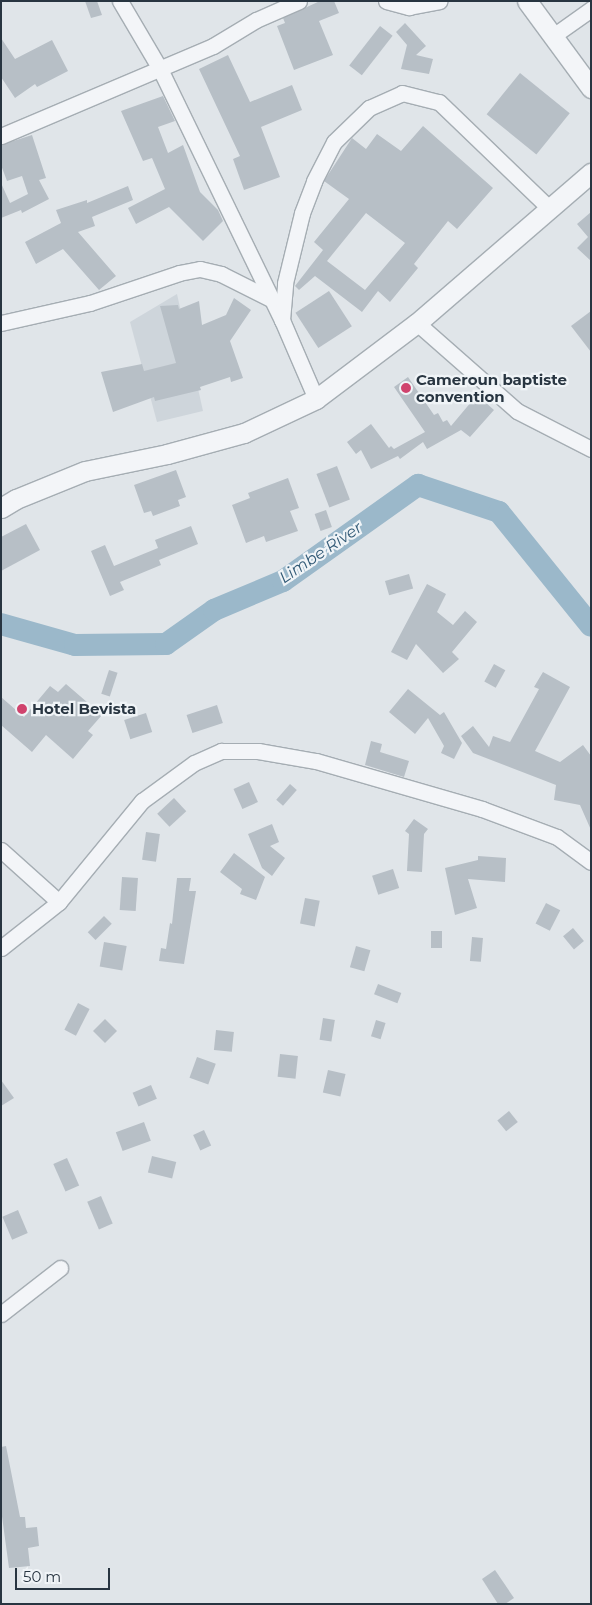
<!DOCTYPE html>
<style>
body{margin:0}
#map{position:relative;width:592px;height:1605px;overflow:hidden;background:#e0e5e9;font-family:Montserrat,sans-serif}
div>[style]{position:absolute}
.built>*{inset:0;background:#ced5db}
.river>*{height:22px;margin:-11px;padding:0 11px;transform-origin:11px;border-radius:11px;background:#9bb8ca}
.building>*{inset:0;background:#b7bfc6;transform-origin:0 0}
.roads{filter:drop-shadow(1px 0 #a5adb3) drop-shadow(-1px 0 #a5adb3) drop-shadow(0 1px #a5adb3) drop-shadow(0 -1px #a5adb3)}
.minor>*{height:15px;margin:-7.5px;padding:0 7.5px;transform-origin:7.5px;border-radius:7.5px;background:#f3f5f8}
.tertiary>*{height:19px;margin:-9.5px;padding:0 9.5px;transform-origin:9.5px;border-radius:9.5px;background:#f3f5f8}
.dots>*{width:14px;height:14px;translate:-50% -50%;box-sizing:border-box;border:2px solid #f0f4f7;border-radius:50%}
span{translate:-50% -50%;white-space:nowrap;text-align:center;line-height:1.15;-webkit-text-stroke:4.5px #f0f4f7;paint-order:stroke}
.poi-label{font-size:15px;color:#283541;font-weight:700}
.left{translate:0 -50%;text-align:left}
.water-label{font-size:16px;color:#325a76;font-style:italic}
.frame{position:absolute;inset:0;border:2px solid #283541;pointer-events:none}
.scale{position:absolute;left:15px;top:1568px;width:95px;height:22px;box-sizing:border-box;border:2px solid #283541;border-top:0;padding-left:6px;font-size:15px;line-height:18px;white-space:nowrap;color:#283541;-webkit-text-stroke:4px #f0f4f7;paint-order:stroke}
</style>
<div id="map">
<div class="built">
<i style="clip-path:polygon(177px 294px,203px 411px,157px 422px,130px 322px)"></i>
</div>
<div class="river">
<i style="left:1px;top:624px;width:77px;rotate:15.8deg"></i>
<i style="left:75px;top:645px;width:91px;rotate:-0.6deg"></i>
<i style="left:166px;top:644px;width:59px;rotate:-35.3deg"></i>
<i style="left:214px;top:610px;width:75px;rotate:-22.8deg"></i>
<i style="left:283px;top:581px;width:166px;rotate:-35.4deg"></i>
<i style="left:418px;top:485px;width:85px;rotate:18.4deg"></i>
<i style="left:499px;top:512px;width:146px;rotate:51.1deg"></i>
</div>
<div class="building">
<i style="clip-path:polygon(85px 1px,97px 1px,102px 15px,91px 18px)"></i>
<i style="clip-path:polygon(320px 1px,334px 1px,339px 13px,319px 21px,333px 55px,294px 70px,277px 26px,285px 23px,283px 18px)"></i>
<i style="clip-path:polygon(405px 23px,426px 46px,416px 55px,433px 59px,429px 74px,401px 69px,407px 45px,396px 32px)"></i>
<i style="left:380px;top:26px;width:16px;height:50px;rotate:38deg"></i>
<i style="clip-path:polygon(1px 38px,15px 59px,52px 40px,68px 71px,37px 87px,35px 84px,15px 98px,1px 77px)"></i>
<i style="clip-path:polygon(228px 55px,250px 102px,292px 85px,302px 110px,261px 127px,280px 177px,244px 190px,233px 159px,240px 156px,199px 69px)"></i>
<i style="left:520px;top:73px;width:64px;height:53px;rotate:39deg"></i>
<i style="clip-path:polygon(163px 96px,175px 121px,158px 127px,168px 153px,183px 145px,200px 192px,218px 210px,223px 221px,203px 241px,169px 207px,136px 224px,128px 208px,165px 189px,152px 158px,143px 161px,121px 111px)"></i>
<i style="clip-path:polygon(evenodd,423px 126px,493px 188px,457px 229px,448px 221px,414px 264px,418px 268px,390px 302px,378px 291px,362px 312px,315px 276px,299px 290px,295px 286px,323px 250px,314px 242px,349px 199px,324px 181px,352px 138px,366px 149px,377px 134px,401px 151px,423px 126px,366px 213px,405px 243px,365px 290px,327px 261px,366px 213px)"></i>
<i style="clip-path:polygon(32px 135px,46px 178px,39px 180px,49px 199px,22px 213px,21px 210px,1px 218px,1px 183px,10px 203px,28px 194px,22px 176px,7px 181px,1px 165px,1px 145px)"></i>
<i style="clip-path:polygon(128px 186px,133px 200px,92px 217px,95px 226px,78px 232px,116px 276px,99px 290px,63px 249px,36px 264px,25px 242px,61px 223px,56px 210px,87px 200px,87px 203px)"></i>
<i style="clip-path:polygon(591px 212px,591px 261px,577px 248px,588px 237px,577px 224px)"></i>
<i style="left:329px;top:291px;width:42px;height:40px;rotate:57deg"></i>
<i style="clip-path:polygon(234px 298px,251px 310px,230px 341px,243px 378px,231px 382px,230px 377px,200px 387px,201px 390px,155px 401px,154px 397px,113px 412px,101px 372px,142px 364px,144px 371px,176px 363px,160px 306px,178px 305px,179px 309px,199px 301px,202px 325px,226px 315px)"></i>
<i style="clip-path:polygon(591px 311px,591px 352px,571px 326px)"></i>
<i style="clip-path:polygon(408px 377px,434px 415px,438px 413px,443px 422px,447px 420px,451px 426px,477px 395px,494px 410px,470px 437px,461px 430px,427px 449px,423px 442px,400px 459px,398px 456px,371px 469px,361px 450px,356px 454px,347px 442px,371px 424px,389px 448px,391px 446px,394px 449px,425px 432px,394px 387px)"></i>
<i style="left:337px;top:466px;width:36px;height:22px;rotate:69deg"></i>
<i style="clip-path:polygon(176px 470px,186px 497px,178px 500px,180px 506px,153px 516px,151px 511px,144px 513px,134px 485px)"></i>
<i style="clip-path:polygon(288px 478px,299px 508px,290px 511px,298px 531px,266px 542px,264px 536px,246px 543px,232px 505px,250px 498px,248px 493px)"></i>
<i style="left:326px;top:510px;width:18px;height:12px;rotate:71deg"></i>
<i style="clip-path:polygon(26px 524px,40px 550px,1px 571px,1px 537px)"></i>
<i style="clip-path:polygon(191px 526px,198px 544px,159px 560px,161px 565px,120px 582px,124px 590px,110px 596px,91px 551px,105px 545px,114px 566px,158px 548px,155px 540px)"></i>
<i style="left:409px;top:574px;width:15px;height:25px;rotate:74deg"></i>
<i style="clip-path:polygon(427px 584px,446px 594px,437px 612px,453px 625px,465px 611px,477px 622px,452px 652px,459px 659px,443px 673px,416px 644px,407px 660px,391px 652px)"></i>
<i style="left:494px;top:664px;width:13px;height:20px;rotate:29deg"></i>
<i style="left:109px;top:670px;width:9px;height:25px;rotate:18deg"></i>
<i style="clip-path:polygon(543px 672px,570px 687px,535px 751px,560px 762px,583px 745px,591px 756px,591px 830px,580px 805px,554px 800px,556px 785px,473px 753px,461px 736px,473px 726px,489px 747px,493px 736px,510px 742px,539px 689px,534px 687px)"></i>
<i style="clip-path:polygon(66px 684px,102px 715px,88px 731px,93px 735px,73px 759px,46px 735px,32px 752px,1px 725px,1px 697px,24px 717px,50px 686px,58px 692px)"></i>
<i style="clip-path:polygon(408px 689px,440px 715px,444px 712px,462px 743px,454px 759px,441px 753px,444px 746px,428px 718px,415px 734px,389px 712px)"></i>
<i style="left:217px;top:705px;width:19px;height:32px;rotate:72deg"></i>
<i style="left:146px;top:713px;width:20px;height:23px;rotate:72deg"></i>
<i style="clip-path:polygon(371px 741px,382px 744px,380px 752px,409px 761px,404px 777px,365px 765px)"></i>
<i style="left:249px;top:782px;width:22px;height:17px;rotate:66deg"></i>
<i style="left:290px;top:784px;width:9px;height:21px;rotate:41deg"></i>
<i style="left:174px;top:798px;width:18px;height:23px;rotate:47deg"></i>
<i style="clip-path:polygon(414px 819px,428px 829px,424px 834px,422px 872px,407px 871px,409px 834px,405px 831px)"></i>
<i style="clip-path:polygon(272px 824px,279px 842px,270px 846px,285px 858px,272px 876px,262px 868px,248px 834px)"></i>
<i style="left:146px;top:832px;width:14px;height:28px;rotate:8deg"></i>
<i style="clip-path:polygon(234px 853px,265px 877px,256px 900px,240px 894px,242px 889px,220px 872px)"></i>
<i style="clip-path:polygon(478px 856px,506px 858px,505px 882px,468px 879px,477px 908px,455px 915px,445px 868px,478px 860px)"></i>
<i style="left:393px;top:869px;width:20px;height:22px;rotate:72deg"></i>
<i style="left:122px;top:877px;width:16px;height:33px;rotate:4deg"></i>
<i style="clip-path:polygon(177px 878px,191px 878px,189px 891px,196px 891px,184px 964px,159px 961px,161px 948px,166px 949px,170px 923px,172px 924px)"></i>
<i style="left:305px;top:898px;width:15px;height:26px;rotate:11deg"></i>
<i style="left:546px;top:903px;width:16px;height:23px;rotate:27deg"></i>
<i style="left:104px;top:916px;width:11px;height:23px;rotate:45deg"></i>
<i style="left:573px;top:928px;width:17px;height:13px;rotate:50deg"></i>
<i style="left:431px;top:931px;width:11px;height:17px"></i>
<i style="left:472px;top:937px;width:11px;height:24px;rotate:5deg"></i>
<i style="left:104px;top:942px;width:23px;height:25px;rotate:10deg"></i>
<i style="left:356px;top:946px;width:15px;height:22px;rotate:16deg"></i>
<i style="left:378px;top:984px;width:25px;height:11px;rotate:21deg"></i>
<i style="left:78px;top:1003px;width:13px;height:30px;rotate:27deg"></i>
<i style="left:323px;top:1018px;width:12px;height:22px;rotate:9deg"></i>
<i style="left:105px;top:1019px;width:17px;height:17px;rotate:45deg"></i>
<i style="left:376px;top:1020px;width:10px;height:17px;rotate:17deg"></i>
<i style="left:216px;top:1030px;width:18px;height:20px;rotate:6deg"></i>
<i style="left:280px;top:1054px;width:18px;height:23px;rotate:6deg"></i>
<i style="left:197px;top:1057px;width:20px;height:22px;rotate:20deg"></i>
<i style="left:328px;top:1070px;width:18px;height:23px;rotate:13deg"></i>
<i style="clip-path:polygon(1px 1080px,14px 1098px,1px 1106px)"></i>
<i style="left:151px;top:1085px;width:15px;height:20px;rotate:67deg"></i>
<i style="left:509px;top:1111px;width:14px;height:15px;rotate:51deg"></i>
<i style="left:144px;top:1122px;width:20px;height:30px;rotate:70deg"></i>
<i style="left:204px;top:1130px;width:17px;height:12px;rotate:65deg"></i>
<i style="left:152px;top:1156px;width:25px;height:17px;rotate:14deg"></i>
<i style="left:67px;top:1158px;width:30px;height:15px;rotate:66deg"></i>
<i style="left:101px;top:1196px;width:30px;height:15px;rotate:67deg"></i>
<i style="left:18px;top:1210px;width:25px;height:17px;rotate:67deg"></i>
<i style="clip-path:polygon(6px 1446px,20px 1517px,25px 1517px,26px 1528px,37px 1527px,39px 1546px,28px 1548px,30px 1566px,9px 1568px,1px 1509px,1px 1447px)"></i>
<i style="clip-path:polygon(495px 1570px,514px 1598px,505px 1604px,498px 1604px,482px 1579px)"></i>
</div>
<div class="roads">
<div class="minor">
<i style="left:120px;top:1px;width:79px;rotate:59.5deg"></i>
<i style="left:160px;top:69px;width:279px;rotate:64.1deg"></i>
<i style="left:386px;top:1px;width:24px;rotate:15deg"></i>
<i style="left:409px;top:7px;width:31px;rotate:-11deg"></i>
<i style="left:553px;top:36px;width:47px;rotate:-35.4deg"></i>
<i style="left:1px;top:136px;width:230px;rotate:-23deg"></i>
<i style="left:213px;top:46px;width:50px;rotate:-31.2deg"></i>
<i style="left:256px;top:20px;width:47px;rotate:-23.8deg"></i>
<i style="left:1px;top:323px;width:91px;rotate:-12.7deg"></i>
<i style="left:90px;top:303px;width:94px;rotate:-18.6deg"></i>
<i style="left:179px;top:273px;width:21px;rotate:-11deg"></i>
<i style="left:200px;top:269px;width:22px;rotate:13deg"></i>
<i style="left:221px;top:274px;width:54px;rotate:26.6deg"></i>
<i style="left:417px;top:323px;width:133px;rotate:41.3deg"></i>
<i style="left:517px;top:411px;width:83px;rotate:27.2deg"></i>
<i style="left:316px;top:399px;width:86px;rotate:-113.3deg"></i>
<i style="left:282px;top:320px;width:37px;rotate:-85deg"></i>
<i style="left:285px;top:283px;width:72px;rotate:-76.3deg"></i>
<i style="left:302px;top:213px;width:34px;rotate:-69deg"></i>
<i style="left:314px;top:181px;width:44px;rotate:-62.9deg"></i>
<i style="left:334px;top:142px;width:49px;rotate:-44.2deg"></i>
<i style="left:369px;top:108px;width:36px;rotate:-24deg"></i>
<i style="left:402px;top:93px;width:38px;rotate:14deg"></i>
<i style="left:439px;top:102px;width:154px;rotate:43.9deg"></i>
<i style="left:1px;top:850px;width:78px;rotate:41.9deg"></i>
<i style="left:59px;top:902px;width:131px;rotate:-50.6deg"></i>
<i style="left:142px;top:801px;width:64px;rotate:-36.2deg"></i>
<i style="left:194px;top:763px;width:30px;rotate:-24deg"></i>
<i style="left:221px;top:751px;width:37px"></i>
<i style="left:258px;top:751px;width:59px;rotate:9.8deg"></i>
<i style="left:316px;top:761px;width:173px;rotate:16.1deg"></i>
<i style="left:482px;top:809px;width:80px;rotate:20.5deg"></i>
<i style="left:557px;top:837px;width:42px;rotate:36.3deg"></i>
<i style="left:1px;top:948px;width:74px;rotate:-38.4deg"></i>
<i style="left:1px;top:1314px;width:75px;rotate:-37.9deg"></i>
</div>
<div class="tertiary">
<i style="left:527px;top:1px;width:108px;rotate:53.7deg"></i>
<i style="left:1px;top:508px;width:17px;rotate:-31deg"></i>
<i style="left:16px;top:499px;width:74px;rotate:-22.1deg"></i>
<i style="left:85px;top:471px;width:84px;rotate:-11.7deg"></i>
<i style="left:167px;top:454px;width:80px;rotate:-15.3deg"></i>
<i style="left:244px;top:433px;width:80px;rotate:-25.3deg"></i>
<i style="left:316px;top:399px;width:126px;rotate:-37deg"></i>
<i style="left:417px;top:323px;width:230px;rotate:-40.8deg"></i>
</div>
</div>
<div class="dots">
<i style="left:406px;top:388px;background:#d0436d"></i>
<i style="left:22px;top:709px;background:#d0436d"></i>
</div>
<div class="poi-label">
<span class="left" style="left:416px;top:388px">Cameroun baptiste<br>convention</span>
<span class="left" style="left:32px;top:709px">Hotel Bevista</span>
</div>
<div class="water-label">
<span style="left:321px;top:553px;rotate:-34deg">Limbe River</span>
</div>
<div class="frame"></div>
<div class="scale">50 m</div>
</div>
